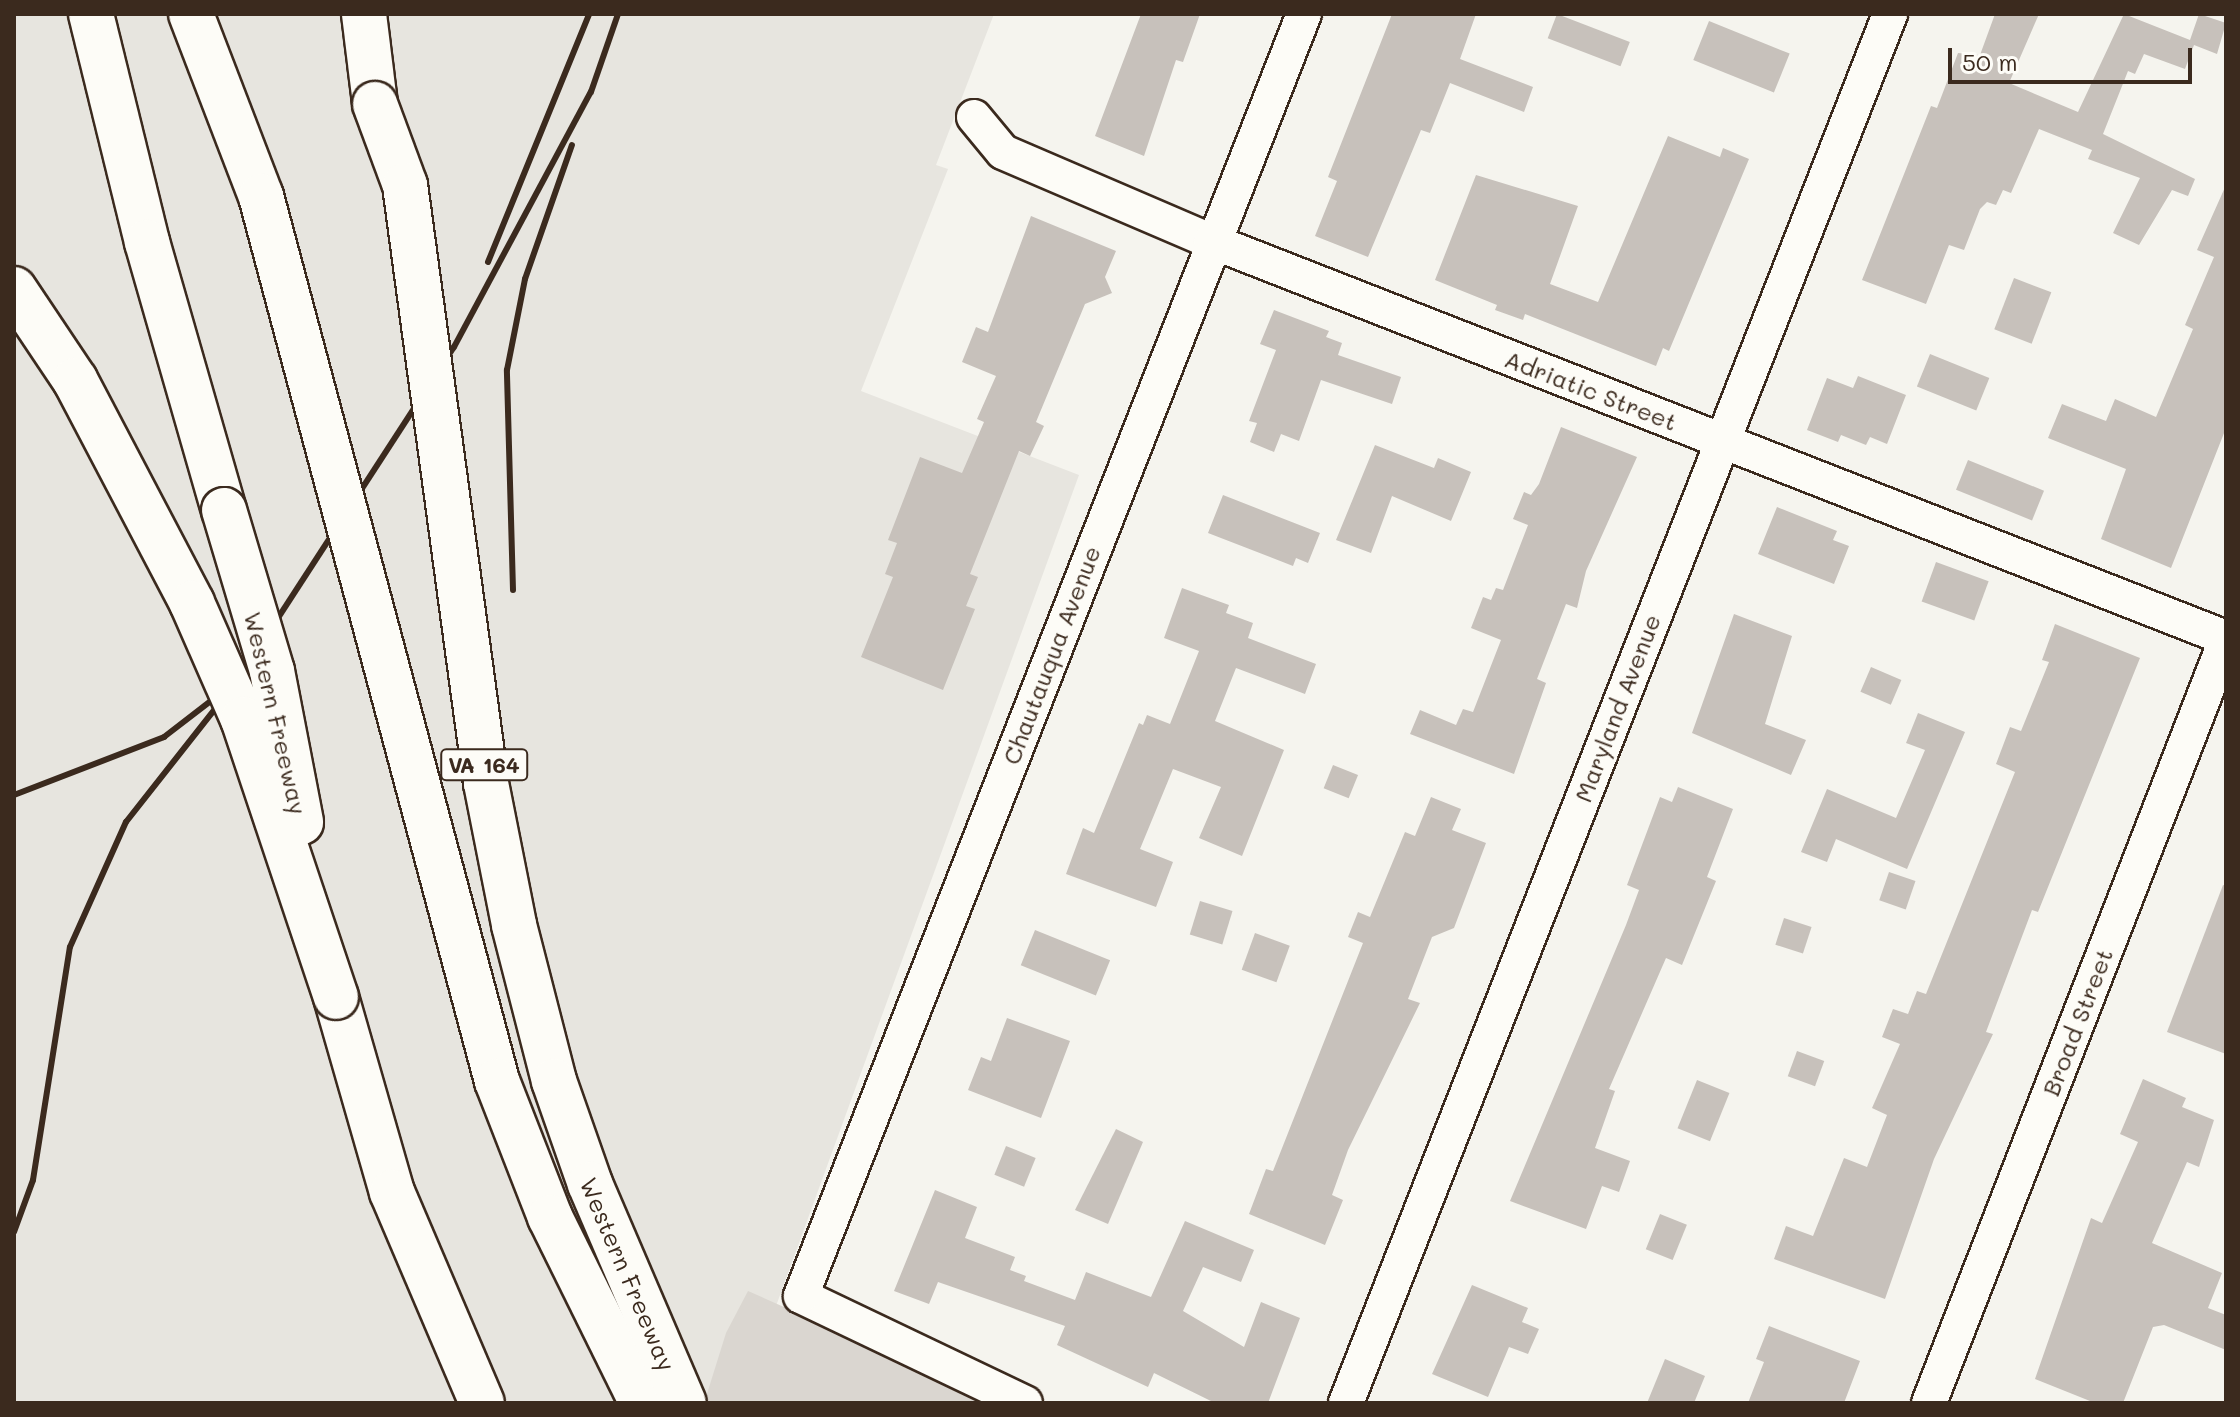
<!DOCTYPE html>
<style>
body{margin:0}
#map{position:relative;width:2240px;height:1417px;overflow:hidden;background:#f5f4ee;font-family:Mali,sans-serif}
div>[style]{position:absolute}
.built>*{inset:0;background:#e7e5df}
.green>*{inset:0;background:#dad6d0}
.building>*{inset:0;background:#c7c1bb;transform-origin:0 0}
.roads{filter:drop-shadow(2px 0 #3b2a1e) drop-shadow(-2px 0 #3b2a1e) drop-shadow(0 2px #3b2a1e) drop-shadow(0 -2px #3b2a1e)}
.minor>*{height:34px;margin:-17px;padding:0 17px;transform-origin:17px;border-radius:17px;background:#fdfcf7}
.highway>*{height:44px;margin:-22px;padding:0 22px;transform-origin:22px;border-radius:22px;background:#fdfcf7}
.rail>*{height:6px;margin:-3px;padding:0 3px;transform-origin:3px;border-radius:3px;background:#3b2a1e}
.bridges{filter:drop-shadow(2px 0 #3b2a1e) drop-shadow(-2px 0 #3b2a1e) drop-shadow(0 2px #3b2a1e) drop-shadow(0 -2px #3b2a1e)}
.highway-bridge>*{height:44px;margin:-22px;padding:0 22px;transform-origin:22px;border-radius:22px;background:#fdfcf7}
span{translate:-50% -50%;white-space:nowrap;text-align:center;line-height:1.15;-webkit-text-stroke:6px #fdfcf7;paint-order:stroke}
.shield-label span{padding:2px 6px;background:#fdfcf7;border:2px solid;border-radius:6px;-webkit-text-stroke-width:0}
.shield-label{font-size:22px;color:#3b2a1e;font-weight:700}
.street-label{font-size:24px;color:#3b2a1e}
.frame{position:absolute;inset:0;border:16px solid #3b2a1e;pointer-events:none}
.scale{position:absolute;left:1948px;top:48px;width:244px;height:36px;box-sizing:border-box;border:4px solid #3b2a1e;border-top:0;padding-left:10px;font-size:24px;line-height:28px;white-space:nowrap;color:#3b2a1e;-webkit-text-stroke:6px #fdfcf7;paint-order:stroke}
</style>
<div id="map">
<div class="built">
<i style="clip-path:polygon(14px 14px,994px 14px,936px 165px,948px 169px,861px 391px,1079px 475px,768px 1328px,796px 1403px,14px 1403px)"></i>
</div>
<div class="green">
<i style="clip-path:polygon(748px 1291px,811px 1319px,986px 1403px,710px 1403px,706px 1397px,726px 1333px)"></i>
</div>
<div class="building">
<i style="clip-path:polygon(1141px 14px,1200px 14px,1183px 62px,1176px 60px,1144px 156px,1095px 136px)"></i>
<i style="clip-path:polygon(1392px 14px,1476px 14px,1460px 59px,1533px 87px,1524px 112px,1450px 83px,1430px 133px,1421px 130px,1368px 257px,1315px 236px,1337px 181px,1328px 177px)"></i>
<i style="left:1557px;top:14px;width:78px;height:26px;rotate:21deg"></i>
<i style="clip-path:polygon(1995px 14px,2039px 14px,2009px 83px,2078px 112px,2124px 14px,2190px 40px,2199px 14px,2226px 23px,2217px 54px,2194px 45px,2185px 69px,2144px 54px,2135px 74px,2128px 71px,2103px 134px,2195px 179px,2188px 196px,2172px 190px,2139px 245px,2113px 233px,2140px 178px,2088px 159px,2092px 150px,2039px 129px,2011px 193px,2003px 190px,1996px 205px,1987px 202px,1980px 209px,1964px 250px,1949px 245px,1926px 304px,1862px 280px,1931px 106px,1937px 108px,1958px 53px,1980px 55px)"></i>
<i style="left:1709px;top:21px;width:87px;height:42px;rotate:22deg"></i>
<i style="clip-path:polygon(1668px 136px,1720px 157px,1723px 148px,1749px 159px,1669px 351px,1663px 348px,1656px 366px,1525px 314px,1523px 320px,1495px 310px,1497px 305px,1435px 280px,1476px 175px,1578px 206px,1550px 284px,1598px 302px)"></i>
<i style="clip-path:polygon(2226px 185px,2226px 428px,2171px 568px,2101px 539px,2126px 469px,2048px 438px,2062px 404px,2106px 421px,2115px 399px,2156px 417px,2193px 329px,2185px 325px,2214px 257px,2197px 250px)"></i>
<i style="clip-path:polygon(1031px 216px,1116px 251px,1105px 277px,1112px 293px,1085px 304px,1036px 422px,1044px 426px,1030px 456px,1019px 451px,970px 574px,978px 577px,966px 606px,975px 609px,943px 690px,861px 657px,893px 577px,885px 574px,897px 543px,888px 540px,920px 457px,962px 473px,984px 422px,977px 419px,996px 376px,962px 362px,976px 327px,988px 332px)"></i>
<i style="left:2014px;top:278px;width:40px;height:55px;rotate:21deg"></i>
<i style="clip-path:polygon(1274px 310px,1329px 331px,1326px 337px,1342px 343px,1338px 355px,1401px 377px,1392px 404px,1321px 380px,1299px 441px,1281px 434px,1274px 452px,1250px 442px,1257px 423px,1249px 421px,1276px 350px,1260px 344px)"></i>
<i style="left:1930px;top:354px;width:64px;height:35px;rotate:22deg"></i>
<i style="clip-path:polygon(1858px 376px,1906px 395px,1887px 444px,1870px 437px,1866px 445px,1841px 435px,1838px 442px,1807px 430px,1827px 378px,1853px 388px)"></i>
<i style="clip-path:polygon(1561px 427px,1637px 457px,1586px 571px,1577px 608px,1566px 604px,1537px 679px,1546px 683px,1514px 774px,1410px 734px,1420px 710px,1456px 725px,1463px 709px,1473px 712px,1501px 640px,1471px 628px,1483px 597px,1491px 600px,1496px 588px,1503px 590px,1528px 525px,1513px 519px,1524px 492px,1531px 495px,1539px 484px)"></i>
<i style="clip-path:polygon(1375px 445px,1434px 468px,1438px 458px,1471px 472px,1451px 521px,1392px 496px,1371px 553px,1336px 540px)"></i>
<i style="left:1968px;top:460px;width:82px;height:32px;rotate:22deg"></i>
<i style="clip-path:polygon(1223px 495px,1320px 533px,1308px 563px,1296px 558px,1293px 566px,1208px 533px)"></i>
<i style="clip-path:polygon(1777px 507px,1837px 531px,1833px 540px,1849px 546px,1834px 584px,1758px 554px)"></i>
<i style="left:1936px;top:562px;width:56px;height:42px;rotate:20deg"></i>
<i style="clip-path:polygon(1182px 588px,1229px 605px,1226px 613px,1253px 623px,1248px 638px,1316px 664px,1305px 694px,1236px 668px,1215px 721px,1284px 750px,1242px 856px,1199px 838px,1221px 787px,1173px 769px,1140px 849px,1173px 862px,1156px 907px,1066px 874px,1083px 828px,1094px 833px,1139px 723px,1143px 725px,1147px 715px,1170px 724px,1199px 651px,1164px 638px)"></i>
<i style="clip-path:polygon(1734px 614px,1792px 636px,1765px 724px,1806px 740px,1791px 775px,1692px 733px)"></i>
<i style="clip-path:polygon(2055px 624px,2140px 658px,2038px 912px,2032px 910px,1986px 1032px,1993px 1034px,1934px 1159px,1885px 1299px,1774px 1259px,1786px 1226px,1813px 1236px,1844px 1158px,1867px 1167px,1887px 1115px,1872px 1108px,1900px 1044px,1882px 1037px,1893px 1009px,1908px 1014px,1917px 991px,1926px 994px,2015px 772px,1996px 764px,2010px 727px,2021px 731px,2049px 662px,2042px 660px)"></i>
<i style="left:1871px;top:667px;width:33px;height:27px;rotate:23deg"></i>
<i style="clip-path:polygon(1918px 713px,1965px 732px,1907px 869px,1836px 839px,1827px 862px,1801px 852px,1827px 789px,1896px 818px,1925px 750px,1906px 743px)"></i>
<i style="left:1333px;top:765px;width:27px;height:25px;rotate:22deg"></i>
<i style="clip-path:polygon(1678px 787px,1733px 809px,1707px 877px,1716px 881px,1682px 965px,1666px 958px,1609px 1089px,1615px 1091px,1595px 1148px,1630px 1161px,1619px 1192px,1602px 1186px,1586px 1229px,1510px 1201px,1626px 925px,1639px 890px,1627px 885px,1660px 797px,1672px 802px)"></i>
<i style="clip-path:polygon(1431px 797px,1461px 809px,1452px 830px,1486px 843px,1454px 928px,1432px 937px,1408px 999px,1420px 1003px,1348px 1150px,1332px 1195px,1343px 1200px,1325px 1245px,1249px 1214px,1266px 1169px,1273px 1171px,1363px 943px,1348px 937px,1358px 912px,1370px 917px,1405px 832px,1415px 836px)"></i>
<i style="left:1889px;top:872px;width:28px;height:30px;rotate:19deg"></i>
<i style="clip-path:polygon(2223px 885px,2226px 886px,2226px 1054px,2167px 1032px)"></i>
<i style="left:1200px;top:901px;width:34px;height:35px;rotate:17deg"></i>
<i style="left:1784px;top:918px;width:29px;height:28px;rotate:18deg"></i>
<i style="left:1035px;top:930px;width:81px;height:38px;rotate:22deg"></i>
<i style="left:1255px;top:933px;width:37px;height:39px;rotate:20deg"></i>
<i style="clip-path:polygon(1007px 1018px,1070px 1041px,1041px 1118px,968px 1090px,981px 1057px,991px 1061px)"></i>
<i style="left:1797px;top:1051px;width:29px;height:27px;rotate:20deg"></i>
<i style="clip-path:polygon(2143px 1079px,2186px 1098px,2182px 1107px,2214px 1120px,2199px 1167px,2187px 1162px,2152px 1243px,2222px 1273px,2208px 1308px,2226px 1315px,2226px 1350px,2164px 1325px,2153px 1327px,2123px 1403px,2095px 1403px,2035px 1379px,2091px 1218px,2102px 1223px,2138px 1142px,2120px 1134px)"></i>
<i style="left:1697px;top:1080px;width:35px;height:52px;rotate:22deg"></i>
<i style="clip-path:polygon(1116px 1129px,1143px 1142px,1108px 1224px,1075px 1210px)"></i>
<i style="left:1006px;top:1146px;width:32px;height:31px;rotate:22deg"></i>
<i style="clip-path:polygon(935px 1190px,977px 1207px,965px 1238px,1015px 1257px,1010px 1270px,1026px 1276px,1024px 1281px,1075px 1300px,1086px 1272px,1151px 1297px,1185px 1221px,1254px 1250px,1241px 1282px,1203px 1267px,1183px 1311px,1244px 1347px,1261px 1302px,1300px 1318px,1268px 1403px,1215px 1403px,1154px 1373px,1148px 1387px,1057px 1345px,1065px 1326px,938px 1282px,929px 1304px,894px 1291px)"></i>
<i style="left:1660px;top:1214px;width:29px;height:38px;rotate:22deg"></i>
<i style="clip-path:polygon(1472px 1285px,1528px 1308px,1522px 1322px,1539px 1329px,1528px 1354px,1509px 1347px,1488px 1397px,1432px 1374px)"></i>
<i style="clip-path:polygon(1769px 1326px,1860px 1361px,1844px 1403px,1748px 1403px,1764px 1362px,1756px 1359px)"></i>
<i style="clip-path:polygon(1665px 1359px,1705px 1376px,1694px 1403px,1647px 1403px)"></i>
</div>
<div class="roads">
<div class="minor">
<i style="left:974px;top:117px;width:45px;rotate:50.4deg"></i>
<i style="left:1003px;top:152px;width:226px;rotate:23.2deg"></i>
<i style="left:1211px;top:241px;width:1090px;rotate:21.36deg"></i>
<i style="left:1025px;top:1403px;width:248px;rotate:-154.5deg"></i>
<i style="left:801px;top:1296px;width:1377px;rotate:-68.58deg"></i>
<i style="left:1346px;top:1403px;width:1492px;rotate:-68.61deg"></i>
<i style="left:1929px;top:1403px;width:819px;rotate:-68.73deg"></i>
</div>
<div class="highway">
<i style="left:91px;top:14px;width:235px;rotate:76.2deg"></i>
<i style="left:147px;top:242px;width:279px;rotate:74deg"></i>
<i style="left:364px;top:14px;width:91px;rotate:83deg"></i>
<i style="left:336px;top:997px;width:203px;rotate:74deg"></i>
<i style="left:392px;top:1192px;width:229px;rotate:66.9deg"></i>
</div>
</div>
<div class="rail">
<i style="left:488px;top:262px;width:268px;rotate:-67.8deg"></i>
<i style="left:513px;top:590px;width:220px;rotate:-91.6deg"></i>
<i style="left:507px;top:370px;width:93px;rotate:-78.8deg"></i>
<i style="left:525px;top:279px;width:142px;rotate:-70.7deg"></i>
<i style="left:14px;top:795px;width:161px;rotate:-21.1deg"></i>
<i style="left:164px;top:737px;width:56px;rotate:-37.7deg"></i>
<i style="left:14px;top:1232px;width:55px;rotate:-69.9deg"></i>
<i style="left:33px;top:1180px;width:236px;rotate:-81deg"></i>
<i style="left:70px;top:947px;width:137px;rotate:-65.9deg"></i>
<i style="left:126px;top:822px;width:179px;rotate:-51.8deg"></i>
<i style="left:237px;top:681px;width:398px;rotate:-57deg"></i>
<i style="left:454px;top:347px;width:289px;rotate:-61.8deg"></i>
<i style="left:591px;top:92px;width:83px;rotate:-70.9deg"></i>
</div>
<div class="bridges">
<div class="highway-bridge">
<i style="left:191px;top:14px;width:195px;rotate:69deg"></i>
<i style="left:261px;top:196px;width:916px;rotate:75.07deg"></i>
<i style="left:497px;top:1081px;width:146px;rotate:68.7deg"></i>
<i style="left:550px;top:1217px;width:208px;rotate:63.7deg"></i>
<i style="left:375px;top:104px;width:86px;rotate:69.7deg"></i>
<i style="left:405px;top:185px;width:603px;rotate:82.29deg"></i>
<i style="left:486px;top:783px;width:145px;rotate:78.8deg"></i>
<i style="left:514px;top:925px;width:161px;rotate:75.6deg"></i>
<i style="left:554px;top:1081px;width:109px;rotate:70.7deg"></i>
<i style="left:590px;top:1184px;width:238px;rotate:66.8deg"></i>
<i style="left:14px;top:289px;width:110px;rotate:56.2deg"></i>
<i style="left:75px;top:380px;width:252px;rotate:62.3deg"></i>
<i style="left:192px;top:603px;width:127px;rotate:66.3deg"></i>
<i style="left:243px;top:719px;width:293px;rotate:71.5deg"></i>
<i style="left:224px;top:510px;width:168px;rotate:73.4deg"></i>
<i style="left:272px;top:671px;width:154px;rotate:79.1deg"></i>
</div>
</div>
<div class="shield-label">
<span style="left:484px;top:765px">VA 164</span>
</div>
<div class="street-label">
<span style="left:1591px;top:390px;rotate:21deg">Adriatic Street</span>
<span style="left:1051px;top:655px;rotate:-69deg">Chautauqua Avenue</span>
<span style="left:1617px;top:708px;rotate:-69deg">Maryland Avenue</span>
<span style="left:276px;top:713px;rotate:77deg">Western Freeway</span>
<span style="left:2077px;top:1022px;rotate:-69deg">Broad Street</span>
<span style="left:628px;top:1274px;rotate:67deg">Western Freeway</span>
</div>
<div class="frame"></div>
<div class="scale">50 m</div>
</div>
